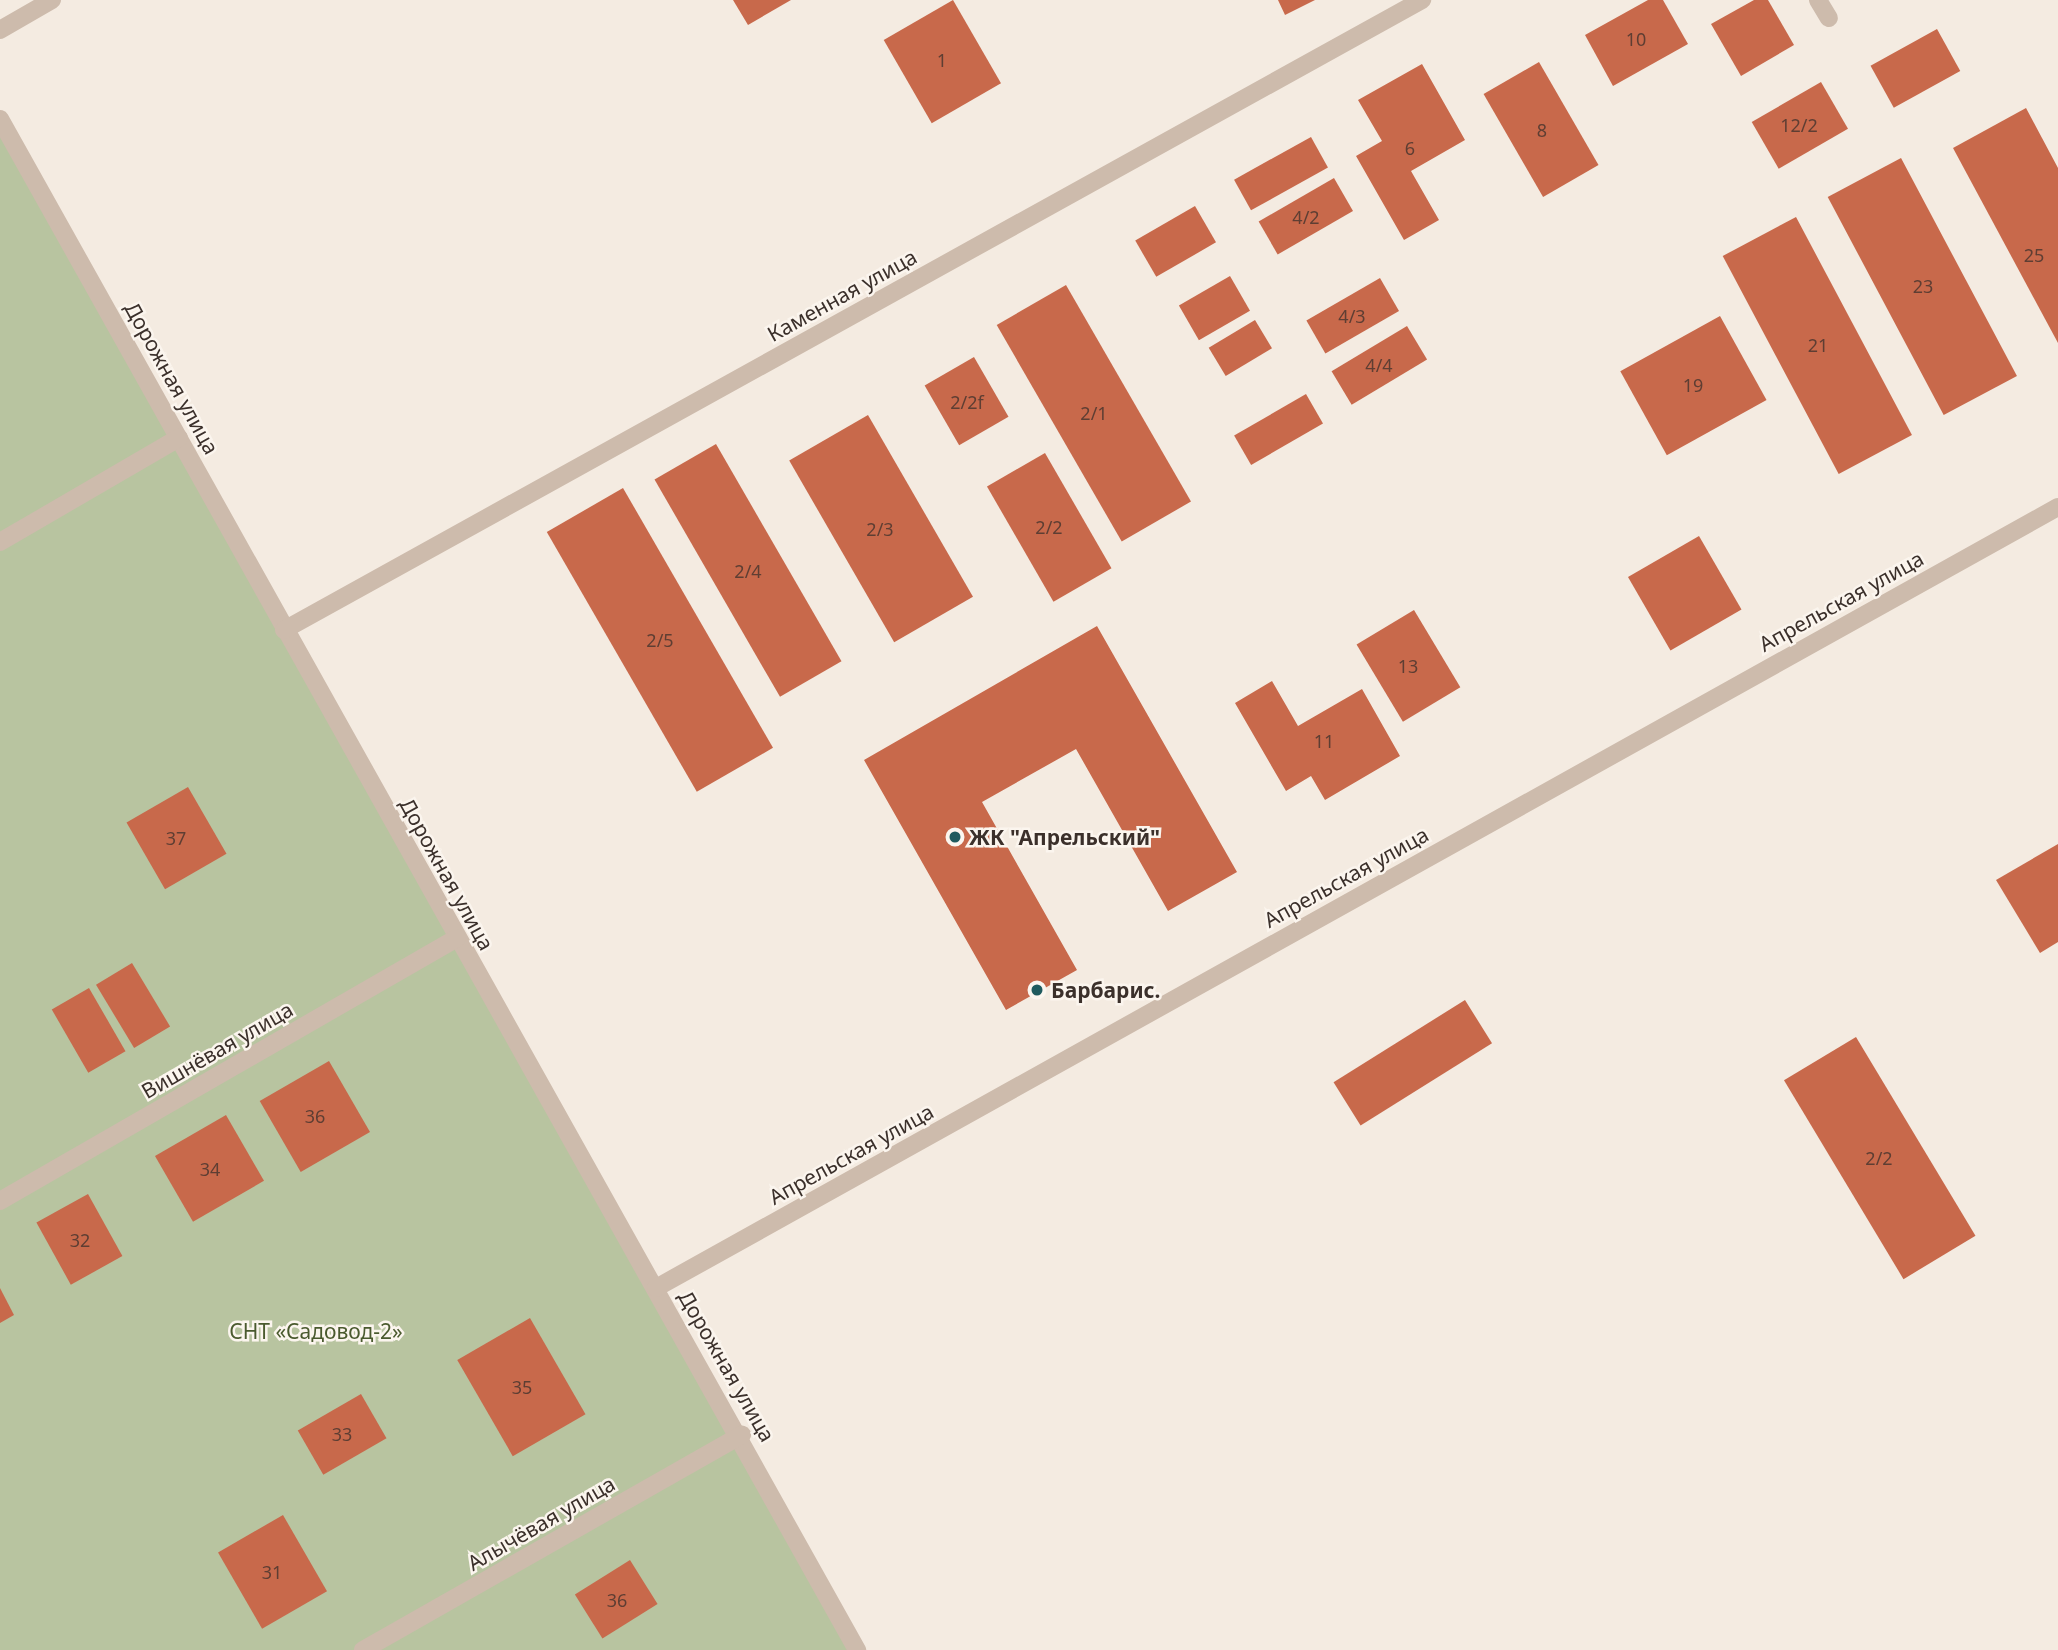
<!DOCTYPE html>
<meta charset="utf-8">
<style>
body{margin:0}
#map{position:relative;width:2058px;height:1650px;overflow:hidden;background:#f4ebe1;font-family:"Noto Sans",sans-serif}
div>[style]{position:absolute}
.green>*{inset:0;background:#b8c4a0}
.building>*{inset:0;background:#c8694b;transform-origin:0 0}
.service>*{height:18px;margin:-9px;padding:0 9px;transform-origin:9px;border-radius:9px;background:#cdbbac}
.minor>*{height:18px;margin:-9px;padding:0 9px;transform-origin:9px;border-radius:9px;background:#cdbbac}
.dots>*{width:19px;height:19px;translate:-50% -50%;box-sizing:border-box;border:4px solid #fbf5ee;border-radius:50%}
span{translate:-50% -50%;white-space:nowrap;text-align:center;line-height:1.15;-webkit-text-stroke:5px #fbf5ee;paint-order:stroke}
.number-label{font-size:18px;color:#5e3e33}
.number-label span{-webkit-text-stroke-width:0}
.street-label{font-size:21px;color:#3b302b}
.poi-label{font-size:21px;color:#3b302b;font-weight:700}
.left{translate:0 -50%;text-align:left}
.park-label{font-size:21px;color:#4a5a2e}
</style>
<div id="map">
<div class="green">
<i style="clip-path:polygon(0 119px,857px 1650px,0 1650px)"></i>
</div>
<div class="building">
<i style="clip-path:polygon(733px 0,791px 0,748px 25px)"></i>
<i style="left:953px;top:0;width:96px;height:80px;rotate:60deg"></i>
<i style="clip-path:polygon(1278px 0,1315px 0,1285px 15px)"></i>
<i style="clip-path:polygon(1648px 0,1663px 0,1688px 44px,1613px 86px,1585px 35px)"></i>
<i style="clip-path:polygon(1754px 0,1768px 0,1794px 45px,1741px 76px,1711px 24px)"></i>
<i style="left:1937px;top:29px;width:48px;height:76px;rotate:61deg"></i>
<i style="left:1539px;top:62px;width:119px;height:64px;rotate:60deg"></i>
<i style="clip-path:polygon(1422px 64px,1465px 140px,1411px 171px,1439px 220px,1404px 240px,1356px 156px,1382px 141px,1358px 100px)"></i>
<i style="left:1821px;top:82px;width:54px;height:80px;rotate:60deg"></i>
<i style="clip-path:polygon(2026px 108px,2058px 168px,2058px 343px,1953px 148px)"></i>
<i style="left:1311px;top:137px;width:35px;height:88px;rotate:61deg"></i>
<i style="left:1901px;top:158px;width:247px;height:83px;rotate:62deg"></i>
<i style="left:1334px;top:178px;width:38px;height:87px;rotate:60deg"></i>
<i style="left:1195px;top:206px;width:42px;height:69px;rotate:60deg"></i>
<i style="left:1796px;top:217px;width:247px;height:83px;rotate:62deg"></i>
<i style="left:1230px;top:276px;width:40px;height:59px;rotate:60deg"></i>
<i style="left:1380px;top:278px;width:38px;height:85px;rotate:60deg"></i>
<i style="left:1066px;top:285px;width:250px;height:80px;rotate:60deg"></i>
<i style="left:1720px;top:316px;width:96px;height:114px;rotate:61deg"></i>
<i style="left:1255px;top:320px;width:33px;height:54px;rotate:59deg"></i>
<i style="left:1407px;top:326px;width:39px;height:88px;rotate:59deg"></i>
<i style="left:974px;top:357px;width:69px;height:57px;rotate:60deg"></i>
<i style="left:1306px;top:394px;width:34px;height:83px;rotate:60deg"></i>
<i style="left:868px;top:415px;width:210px;height:91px;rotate:60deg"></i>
<i style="left:716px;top:444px;width:251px;height:71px;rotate:60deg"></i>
<i style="left:1045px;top:453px;width:133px;height:67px;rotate:60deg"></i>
<i style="left:623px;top:488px;width:300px;height:88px;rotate:60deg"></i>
<i style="left:1699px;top:536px;width:85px;height:82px;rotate:60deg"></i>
<i style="left:1414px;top:610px;width:90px;height:67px;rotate:59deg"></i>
<i style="clip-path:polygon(1097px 626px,1237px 872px,1168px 911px,1076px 749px,982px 802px,1077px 970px,1006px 1010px,864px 760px)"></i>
<i style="clip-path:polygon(1272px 681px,1298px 726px,1362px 689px,1400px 756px,1325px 800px,1311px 776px,1286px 791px,1235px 703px)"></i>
<i style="left:188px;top:787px;width:77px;height:71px;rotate:60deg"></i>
<i style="clip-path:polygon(2058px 844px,2058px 942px,2040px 953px,1996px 880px)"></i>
<i style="left:132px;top:963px;width:74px;height:42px;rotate:59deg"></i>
<i style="left:89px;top:988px;width:73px;height:43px;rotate:60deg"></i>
<i style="left:1465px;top:1000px;width:51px;height:155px;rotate:58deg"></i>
<i style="left:1856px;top:1037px;width:232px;height:84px;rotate:59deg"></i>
<i style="left:329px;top:1061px;width:82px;height:80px;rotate:60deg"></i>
<i style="left:226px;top:1115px;width:76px;height:82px;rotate:60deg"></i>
<i style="left:88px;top:1194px;width:71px;height:59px;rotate:61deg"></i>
<i style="clip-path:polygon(0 1288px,14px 1315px,0 1323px)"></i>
<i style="left:530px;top:1318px;width:111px;height:84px;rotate:60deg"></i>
<i style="left:361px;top:1394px;width:51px;height:73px;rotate:60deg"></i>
<i style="left:283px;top:1515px;width:88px;height:75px;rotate:60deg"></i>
<i style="left:630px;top:1560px;width:52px;height:65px;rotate:58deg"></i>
</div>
<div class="service">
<i style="left:1818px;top:0;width:21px;rotate:59deg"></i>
</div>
<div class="minor">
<i style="left:0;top:30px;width:60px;rotate:-30deg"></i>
<i style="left:0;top:119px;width:1755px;rotate:60.76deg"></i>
<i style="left:0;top:542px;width:207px;rotate:-30.2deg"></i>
<i style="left:284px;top:630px;width:1301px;rotate:-28.97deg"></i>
<i style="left:0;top:1201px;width:527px;rotate:-29.92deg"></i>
<i style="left:656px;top:1288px;width:1605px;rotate:-29.12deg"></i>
<i style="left:363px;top:1650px;width:436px;rotate:-29.6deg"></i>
</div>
<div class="dots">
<i style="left:955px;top:837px;background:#1f5a5e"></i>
<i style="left:1037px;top:990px;background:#1f5a5e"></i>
</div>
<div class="number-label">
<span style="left:1636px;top:39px">10</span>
<span style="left:942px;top:60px">1</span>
<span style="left:1799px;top:125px">12/2</span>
<span style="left:1542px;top:130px">8</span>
<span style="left:1410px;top:148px">6</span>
<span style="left:1306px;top:217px">4/2</span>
<span style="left:2034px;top:255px">25</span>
<span style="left:1923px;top:286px">23</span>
<span style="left:1352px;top:316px">4/3</span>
<span style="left:1818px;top:345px">21</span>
<span style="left:1379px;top:365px">4/4</span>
<span style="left:1693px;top:385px">19</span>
<span style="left:967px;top:402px">2/2f</span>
<span style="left:1094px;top:413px">2/1</span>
<span style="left:1049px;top:527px">2/2</span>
<span style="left:880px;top:529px">2/3</span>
<span style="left:748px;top:571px">2/4</span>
<span style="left:660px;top:640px">2/5</span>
<span style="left:1408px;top:666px">13</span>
<span style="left:1324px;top:741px">11</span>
<span style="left:176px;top:838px">37</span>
<span style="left:315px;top:1116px">36</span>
<span style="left:1879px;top:1158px">2/2</span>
<span style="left:210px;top:1169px">34</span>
<span style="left:80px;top:1240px">32</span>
<span style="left:522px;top:1387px">35</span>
<span style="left:342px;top:1434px">33</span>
<span style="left:272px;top:1572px">31</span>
<span style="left:617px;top:1600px">36</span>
</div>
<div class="street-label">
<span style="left:842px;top:295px;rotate:-29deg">Каменная улица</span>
<span style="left:172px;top:378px;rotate:61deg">Дорожная улица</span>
<span style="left:1841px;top:601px;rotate:-29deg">Апрельская улица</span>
<span style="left:447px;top:874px;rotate:61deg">Дорожная улица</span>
<span style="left:1346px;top:877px;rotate:-29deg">Апрельская улица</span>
<span style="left:217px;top:1050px;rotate:-30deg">Вишнёвая улица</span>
<span style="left:851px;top:1154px;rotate:-29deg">Апрельская улица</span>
<span style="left:727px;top:1366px;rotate:60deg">Дорожная улица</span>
<span style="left:541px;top:1523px;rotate:-30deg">Алычёвая улица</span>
</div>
<div class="poi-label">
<span class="left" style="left:969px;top:837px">ЖК "Апрельский"</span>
<span class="left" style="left:1051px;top:990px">Барбарис.</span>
</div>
<div class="park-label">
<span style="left:316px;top:1331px">СНТ «Садовод-2»</span>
</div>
</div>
